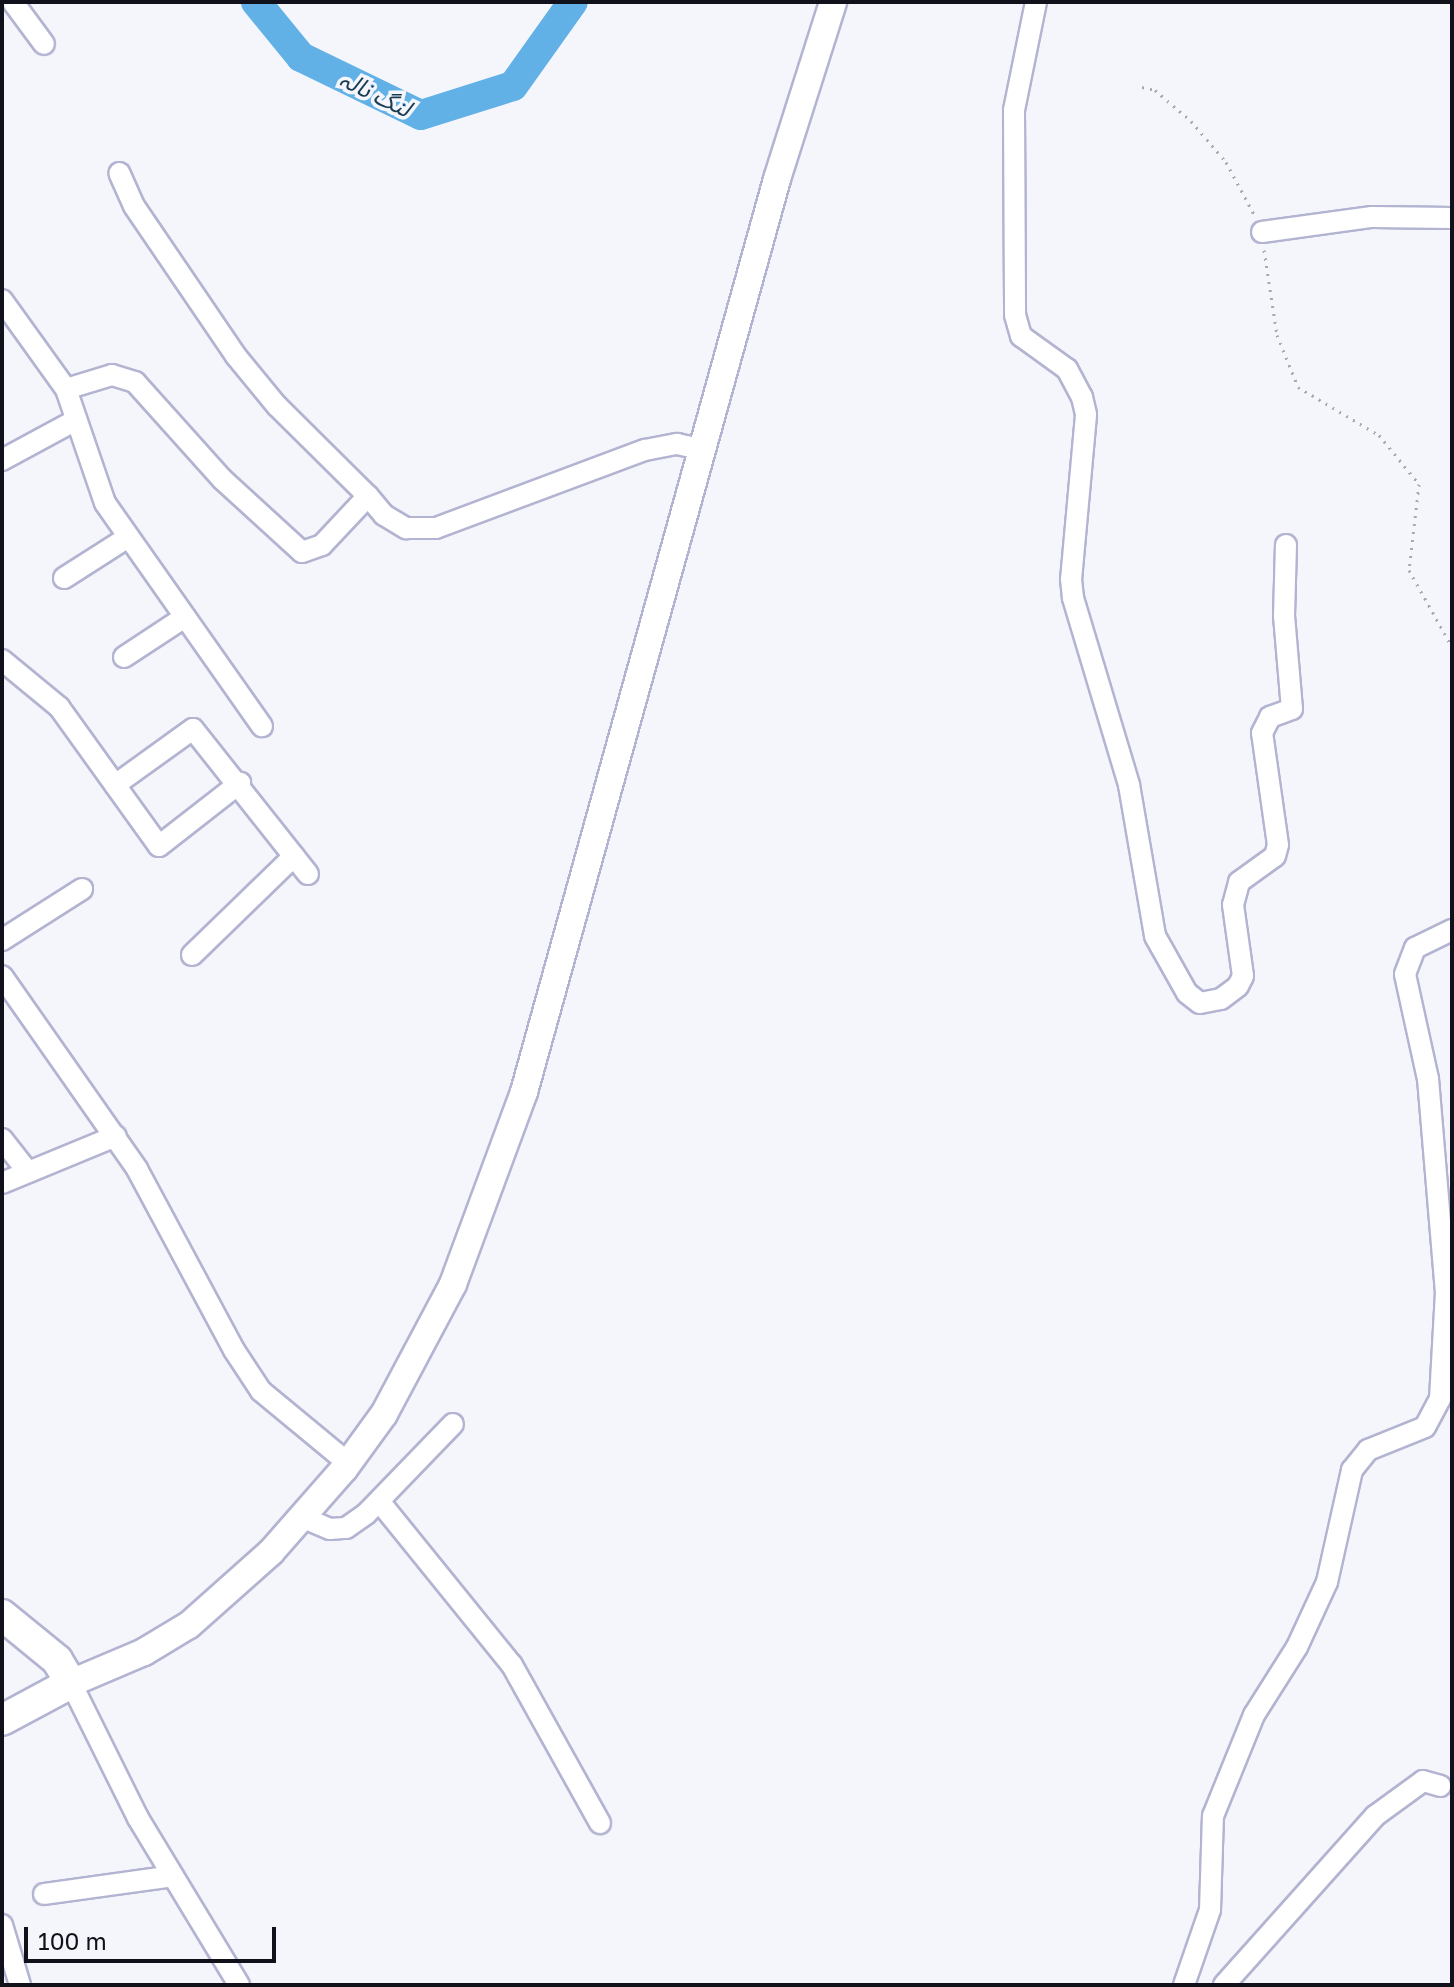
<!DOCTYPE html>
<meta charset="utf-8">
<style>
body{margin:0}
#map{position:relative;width:1454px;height:1987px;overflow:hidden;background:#f5f6fc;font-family:"Golos Text","Noto Sans Arabic",sans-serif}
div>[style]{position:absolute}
.river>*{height:30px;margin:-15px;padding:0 15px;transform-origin:15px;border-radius:15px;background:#61b1e6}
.path>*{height:3px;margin-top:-1.5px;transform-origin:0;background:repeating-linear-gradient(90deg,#a9aab1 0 2px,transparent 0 8px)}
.roads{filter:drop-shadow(2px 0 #b2b4d1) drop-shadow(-2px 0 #b2b4d1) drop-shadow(0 2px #b2b4d1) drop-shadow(0 -2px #b2b4d1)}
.minor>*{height:20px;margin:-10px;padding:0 10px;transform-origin:10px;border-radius:10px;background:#fff}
.major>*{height:26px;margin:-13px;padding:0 13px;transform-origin:13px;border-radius:13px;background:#fff}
.highway>*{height:30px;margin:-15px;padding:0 15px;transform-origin:15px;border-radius:15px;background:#fff}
span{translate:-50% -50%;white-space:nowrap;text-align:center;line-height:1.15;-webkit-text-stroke:7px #f5f6fc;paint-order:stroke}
.water-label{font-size:24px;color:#193b51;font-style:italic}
.frame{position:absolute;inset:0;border:4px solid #11111b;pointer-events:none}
.scale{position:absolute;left:24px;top:1927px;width:252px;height:36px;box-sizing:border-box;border:4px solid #11111b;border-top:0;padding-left:10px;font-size:24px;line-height:28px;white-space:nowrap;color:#11111b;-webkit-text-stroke:6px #f5f6fc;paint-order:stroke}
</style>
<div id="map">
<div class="river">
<i style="left:256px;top:2px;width:71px;rotate:50.7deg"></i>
<i style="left:301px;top:57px;width:133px;rotate:25.8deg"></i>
<i style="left:421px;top:115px;width:96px;rotate:-17.5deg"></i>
<i style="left:513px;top:86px;width:103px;rotate:-54.5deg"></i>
</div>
<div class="path">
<i style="left:1142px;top:87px;width:13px;rotate:13deg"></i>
<i style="left:1155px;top:90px;width:48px;rotate:40.7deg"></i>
<i style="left:1191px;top:121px;width:54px;rotate:49.5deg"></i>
<i style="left:1226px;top:162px;width:61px;rotate:61.8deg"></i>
<i style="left:1264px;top:250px;width:86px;rotate:81.3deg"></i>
<i style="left:1277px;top:335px;width:56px;rotate:68deg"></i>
<i style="left:1298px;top:387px;width:94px;rotate:30.7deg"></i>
<i style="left:1379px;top:435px;width:63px;rotate:50.8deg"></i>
<i style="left:1419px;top:484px;width:87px;rotate:96.6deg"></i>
<i style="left:1409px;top:570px;width:88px;rotate:60.8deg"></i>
</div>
<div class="roads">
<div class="minor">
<i style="left:13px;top:2px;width:52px;rotate:53.6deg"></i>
<i style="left:1036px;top:2px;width:110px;rotate:101.5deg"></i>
<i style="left:1014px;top:110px;width:205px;rotate:89.7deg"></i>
<i style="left:1015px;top:315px;width:22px;rotate:74deg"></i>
<i style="left:1021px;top:336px;width:57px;rotate:35.7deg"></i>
<i style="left:1067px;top:369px;width:32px;rotate:62deg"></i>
<i style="left:1082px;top:397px;width:18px;rotate:77deg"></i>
<i style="left:1086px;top:415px;width:165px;rotate:95.2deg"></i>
<i style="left:1071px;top:579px;width:19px;rotate:84deg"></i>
<i style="left:1073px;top:598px;width:195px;rotate:73.3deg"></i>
<i style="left:1129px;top:785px;width:153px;rotate:80.2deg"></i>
<i style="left:1155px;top:936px;width:65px;rotate:60.7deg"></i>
<i style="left:1187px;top:993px;width:16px;rotate:38deg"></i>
<i style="left:1200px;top:1003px;width:21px;rotate:-11deg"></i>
<i style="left:1221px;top:999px;width:21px;rotate:-37deg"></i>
<i style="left:1238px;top:986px;width:11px;rotate:-63deg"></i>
<i style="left:1243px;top:976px;width:72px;rotate:-98deg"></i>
<i style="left:1233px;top:905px;width:24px;rotate:-75deg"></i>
<i style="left:1239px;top:882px;width:44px;rotate:-35.8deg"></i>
<i style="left:1275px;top:856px;width:11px;rotate:-75deg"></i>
<i style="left:1278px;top:845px;width:113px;rotate:-98.1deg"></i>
<i style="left:1262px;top:733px;width:18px;rotate:-63deg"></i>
<i style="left:1270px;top:717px;width:23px;rotate:-20deg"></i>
<i style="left:1292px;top:709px;width:93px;rotate:-94.9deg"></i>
<i style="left:1284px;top:616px;width:71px;rotate:-88.4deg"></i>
<i style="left:1262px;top:232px;width:111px;rotate:-7.8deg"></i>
<i style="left:1372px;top:217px;width:80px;rotate:0.7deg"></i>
<i style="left:2px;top:300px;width:110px;rotate:54.3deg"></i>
<i style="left:66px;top:389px;width:120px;rotate:71.1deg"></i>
<i style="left:105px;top:503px;width:273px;rotate:54.9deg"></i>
<i style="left:66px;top:389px;width:48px;rotate:-16.9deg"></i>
<i style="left:112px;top:375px;width:24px;rotate:17deg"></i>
<i style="left:135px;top:382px;width:130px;rotate:48.1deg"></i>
<i style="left:222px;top:479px;width:108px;rotate:42.4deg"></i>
<i style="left:302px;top:552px;width:21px;rotate:-19deg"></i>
<i style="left:322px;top:545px;width:67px;rotate:-46.8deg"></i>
<i style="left:368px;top:496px;width:128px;rotate:-135.3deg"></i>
<i style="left:277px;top:406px;width:65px;rotate:-129.4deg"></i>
<i style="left:236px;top:356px;width:181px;rotate:-124.2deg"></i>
<i style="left:134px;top:206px;width:36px;rotate:-114deg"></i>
<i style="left:2px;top:460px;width:82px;rotate:-28.4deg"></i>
<i style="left:368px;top:496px;width:25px;rotate:50deg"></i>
<i style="left:384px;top:515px;width:26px;rotate:31deg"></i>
<i style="left:406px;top:528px;width:30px"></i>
<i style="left:436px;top:528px;width:223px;rotate:-20.5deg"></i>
<i style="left:645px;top:450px;width:33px;rotate:-11deg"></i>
<i style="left:677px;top:444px;width:25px;rotate:12deg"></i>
<i style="left:64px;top:578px;width:76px;rotate:-32.6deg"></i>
<i style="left:124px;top:657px;width:73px;rotate:-33.3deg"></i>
<i style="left:2px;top:660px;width:74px;rotate:39.5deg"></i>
<i style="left:59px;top:707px;width:171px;rotate:54.3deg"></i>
<i style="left:159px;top:846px;width:103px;rotate:-37.9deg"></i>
<i style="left:115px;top:785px;width:96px;rotate:-35.7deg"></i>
<i style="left:193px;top:729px;width:185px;rotate:51.6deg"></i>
<i style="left:2px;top:940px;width:95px;rotate:-32.5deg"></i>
<i style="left:192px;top:955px;width:142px;rotate:-44.1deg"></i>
<i style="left:2px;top:976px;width:236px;rotate:55deg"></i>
<i style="left:137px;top:1169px;width:205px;rotate:61.8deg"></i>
<i style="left:234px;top:1350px;width:49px;rotate:56.6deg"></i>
<i style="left:261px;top:1391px;width:113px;rotate:39.6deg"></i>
<i style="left:2px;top:1139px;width:42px;rotate:51.8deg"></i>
<i style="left:2px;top:1183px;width:123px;rotate:-22.4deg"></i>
<i style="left:379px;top:1501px;width:211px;rotate:51deg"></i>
<i style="left:512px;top:1665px;width:181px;rotate:60.9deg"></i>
<i style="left:304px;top:1518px;width:28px;rotate:23deg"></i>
<i style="left:330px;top:1529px;width:16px;rotate:-4deg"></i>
<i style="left:346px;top:1528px;width:24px;rotate:-35deg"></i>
<i style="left:366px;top:1514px;width:125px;rotate:-46deg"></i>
<i style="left:71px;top:1683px;width:151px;rotate:63.6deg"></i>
<i style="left:138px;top:1818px;width:195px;rotate:58.8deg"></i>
<i style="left:44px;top:1894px;width:130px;rotate:-7.9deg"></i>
<i style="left:2px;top:1925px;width:63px;rotate:73.3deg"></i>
<i style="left:1184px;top:1985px;width:79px;rotate:-70.9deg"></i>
<i style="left:1210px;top:1910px;width:94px;rotate:-88.2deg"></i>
<i style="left:1213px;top:1816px;width:109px;rotate:-67.9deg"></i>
<i style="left:1254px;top:1715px;width:80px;rotate:-57.7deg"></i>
<i style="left:1297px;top:1647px;width:72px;rotate:-65.2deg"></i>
<i style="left:1327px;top:1582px;width:115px;rotate:-77.4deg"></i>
<i style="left:1352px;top:1470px;width:26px;rotate:-51deg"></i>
<i style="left:1368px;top:1450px;width:61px;rotate:-22deg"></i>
<i style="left:1425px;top:1427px;width:32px;rotate:-62deg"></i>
<i style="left:1440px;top:1399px;width:106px;rotate:-86.8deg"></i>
<i style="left:1446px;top:1293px;width:215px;rotate:-94.8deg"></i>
<i style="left:1428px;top:1079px;width:107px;rotate:-102.4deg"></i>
<i style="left:1405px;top:974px;width:28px;rotate:-69deg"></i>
<i style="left:1415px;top:948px;width:41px;rotate:-25.9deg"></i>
<i style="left:1224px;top:1985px;width:227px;rotate:-48.2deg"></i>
<i style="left:1375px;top:1816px;width:59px;rotate:-36.1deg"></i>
<i style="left:1423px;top:1781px;width:18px;rotate:16deg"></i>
</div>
<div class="major">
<i style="left:71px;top:1683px;width:79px;rotate:-23deg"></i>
<i style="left:144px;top:1652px;width:52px;rotate:-31deg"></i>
<i style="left:189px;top:1625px;width:110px;rotate:-41.7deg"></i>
<i style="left:271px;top:1552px;width:111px;rotate:-48.7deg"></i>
<i style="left:344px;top:1469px;width:68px;rotate:-54deg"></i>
<i style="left:384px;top:1414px;width:147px;rotate:-62deg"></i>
<i style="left:453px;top:1284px;width:205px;rotate:-69.7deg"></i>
<i style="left:524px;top:1092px;width:947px;rotate:-74.51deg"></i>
<i style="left:777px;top:179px;width:186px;rotate:-72.4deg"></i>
</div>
<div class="highway">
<i style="left:2px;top:1615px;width:71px;rotate:39.3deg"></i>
<i style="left:57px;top:1660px;width:27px;rotate:59deg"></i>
<i style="left:71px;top:1683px;width:78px;rotate:151.8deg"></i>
</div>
</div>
<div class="water-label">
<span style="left:376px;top:93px;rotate:26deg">لنگ نالہ</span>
</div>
<div class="frame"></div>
<div class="scale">100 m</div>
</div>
